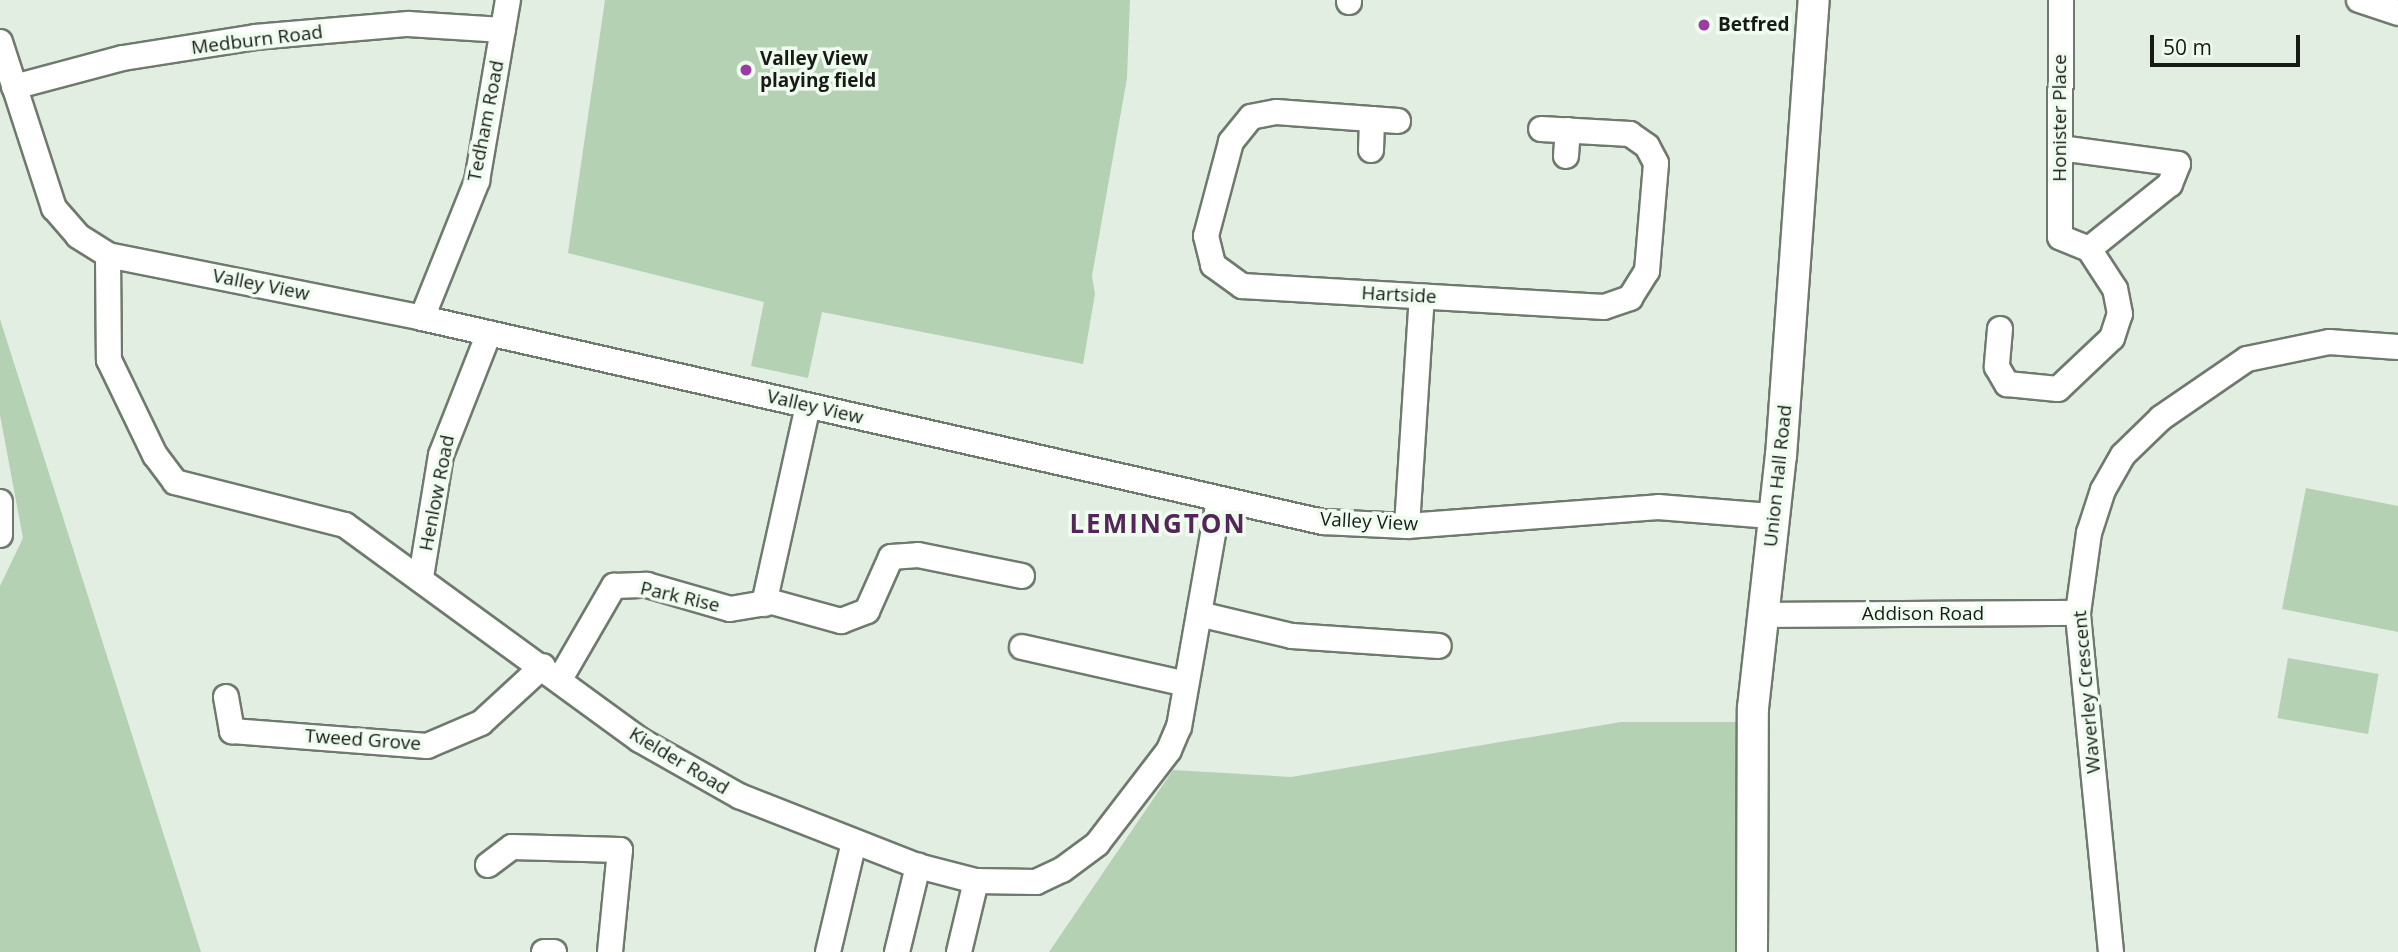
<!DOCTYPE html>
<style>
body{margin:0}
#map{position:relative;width:2398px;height:952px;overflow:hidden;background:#e2eee2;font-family:"Open Sans",sans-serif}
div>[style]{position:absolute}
.green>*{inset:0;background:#b4d1b3;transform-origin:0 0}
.roads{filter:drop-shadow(2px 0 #6f7a6e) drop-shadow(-2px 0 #6f7a6e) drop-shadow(0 2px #6f7a6e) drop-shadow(0 -2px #6f7a6e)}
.minor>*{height:24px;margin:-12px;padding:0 12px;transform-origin:12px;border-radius:12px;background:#fff}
.tertiary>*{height:30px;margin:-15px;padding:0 15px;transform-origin:15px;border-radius:15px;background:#fff}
.dots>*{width:19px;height:19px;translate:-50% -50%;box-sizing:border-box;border:4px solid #f0fcef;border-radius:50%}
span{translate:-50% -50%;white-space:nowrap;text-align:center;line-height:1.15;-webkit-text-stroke:7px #f0fcef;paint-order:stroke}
.poi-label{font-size:19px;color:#171b16;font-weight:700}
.left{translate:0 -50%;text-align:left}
.street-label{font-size:19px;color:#171b16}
.district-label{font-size:26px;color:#532558;font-weight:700;letter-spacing:2px}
.scale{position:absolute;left:2150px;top:35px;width:150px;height:32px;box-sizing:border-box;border:4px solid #171b16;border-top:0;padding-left:9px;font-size:21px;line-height:24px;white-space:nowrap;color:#171b16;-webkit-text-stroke:5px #f0fcef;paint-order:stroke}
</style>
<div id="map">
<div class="green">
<i style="clip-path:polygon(605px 0,1130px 0,1127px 78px,1092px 276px,1095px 294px,1083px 364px,822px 312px,808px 378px,751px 366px,764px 302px,568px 253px)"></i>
<i style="clip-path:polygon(0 319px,201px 952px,0 952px,0 586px,23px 538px,0 415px)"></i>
<i style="clip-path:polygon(2306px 488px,2398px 506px,2398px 632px,2282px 609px)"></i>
<i style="left:2288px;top:658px;width:92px;height:61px;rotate:10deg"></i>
<i style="clip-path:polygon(1621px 722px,1740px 722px,1737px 952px,1049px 952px,1173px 770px,1291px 777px)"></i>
</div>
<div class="roads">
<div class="minor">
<i style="left:2359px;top:0;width:41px;rotate:18.4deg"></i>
<i style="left:1349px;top:2px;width:2px;rotate:-90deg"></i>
<i style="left:0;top:42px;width:175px;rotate:72deg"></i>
<i style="left:54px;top:208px;width:37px;rotate:49deg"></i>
<i style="left:78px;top:236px;width:36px;rotate:32deg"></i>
<i style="left:108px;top:255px;width:320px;rotate:11.3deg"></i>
<i style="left:422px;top:318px;width:924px;rotate:12.76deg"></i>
<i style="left:1323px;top:522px;width:84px;rotate:2.7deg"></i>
<i style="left:1407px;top:526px;width:252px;rotate:-4.3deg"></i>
<i style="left:1658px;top:507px;width:113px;rotate:4.6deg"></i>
<i style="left:14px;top:87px;width:113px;rotate:-14.9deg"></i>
<i style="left:123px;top:58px;width:134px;rotate:-9deg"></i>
<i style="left:255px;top:37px;width:154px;rotate:-4.9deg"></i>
<i style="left:408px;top:24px;width:95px;rotate:3.6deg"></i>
<i style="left:1398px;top:121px;width:122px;rotate:-175.8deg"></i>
<i style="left:1276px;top:112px;width:25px;rotate:169deg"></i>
<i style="left:1251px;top:117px;width:32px;rotate:129deg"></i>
<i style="left:1231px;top:142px;width:97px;rotate:104.9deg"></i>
<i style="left:1206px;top:236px;width:30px;rotate:76deg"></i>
<i style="left:1213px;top:265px;width:36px;rotate:36deg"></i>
<i style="left:1242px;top:286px;width:363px;rotate:3.3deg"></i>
<i style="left:1604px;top:307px;width:28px;rotate:-19deg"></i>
<i style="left:1630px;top:298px;width:32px;rotate:-58deg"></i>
<i style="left:1647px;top:271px;width:108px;rotate:-85.2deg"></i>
<i style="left:1656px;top:163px;width:19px;rotate:-118deg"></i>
<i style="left:1647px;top:146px;width:21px;rotate:-145deg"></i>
<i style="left:1630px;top:134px;width:89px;rotate:-176.8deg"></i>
<i style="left:2060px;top:148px;width:119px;rotate:7.7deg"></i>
<i style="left:2178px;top:164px;width:22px;rotate:112deg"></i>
<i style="left:2170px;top:184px;width:104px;rotate:141.3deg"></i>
<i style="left:1371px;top:150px;width:31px;rotate:-88deg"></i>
<i style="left:1566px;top:156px;width:26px;rotate:-86deg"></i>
<i style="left:108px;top:255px;width:105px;rotate:89.5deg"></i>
<i style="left:109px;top:360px;width:106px;rotate:64.2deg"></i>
<i style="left:155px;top:455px;width:34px;rotate:53deg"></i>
<i style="left:175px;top:482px;width:175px;rotate:14.2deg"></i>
<i style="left:345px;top:525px;width:365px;rotate:36.1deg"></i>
<i style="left:640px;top:740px;width:114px;rotate:29.5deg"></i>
<i style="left:739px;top:796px;width:192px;rotate:21.4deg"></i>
<i style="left:918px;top:866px;width:60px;rotate:14.5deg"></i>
<i style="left:976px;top:881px;width:60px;rotate:1deg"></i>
<i style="left:1036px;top:882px;width:29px;rotate:-25deg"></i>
<i style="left:1062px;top:870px;width:44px;rotate:-36.6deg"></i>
<i style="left:1097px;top:844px;width:118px;rotate:-52.5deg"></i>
<i style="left:1169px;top:750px;width:25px;rotate:-67deg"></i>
<i style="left:1179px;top:727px;width:231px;rotate:-80deg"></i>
<i style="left:422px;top:318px;width:148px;rotate:-68.1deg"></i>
<i style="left:477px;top:181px;width:184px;rotate:-80.3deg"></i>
<i style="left:2000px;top:329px;width:38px;rotate:95deg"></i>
<i style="left:1997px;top:367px;width:20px;rotate:60deg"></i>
<i style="left:2007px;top:384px;width:51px;rotate:5.6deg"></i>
<i style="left:2058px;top:389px;width:74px;rotate:-43.4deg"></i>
<i style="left:2112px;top:338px;width:25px;rotate:-72deg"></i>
<i style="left:2120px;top:314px;width:25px;rotate:-101deg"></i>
<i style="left:2115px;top:289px;width:48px;rotate:-123deg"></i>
<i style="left:2089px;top:249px;width:31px;rotate:-158deg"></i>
<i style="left:2060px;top:237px;width:237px;rotate:-89.8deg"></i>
<i style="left:0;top:502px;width:33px;rotate:90deg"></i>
<i style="left:1407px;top:526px;width:229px;rotate:-86.3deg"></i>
<i style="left:421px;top:577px;width:124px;rotate:-80.7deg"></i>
<i style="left:441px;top:455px;width:131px;rotate:-68.5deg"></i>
<i style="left:764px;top:604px;width:203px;rotate:-77.5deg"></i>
<i style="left:1199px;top:614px;width:96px;rotate:13.3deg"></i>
<i style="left:1292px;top:636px;width:147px;rotate:3.9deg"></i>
<i style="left:1767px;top:615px;width:311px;rotate:-0.4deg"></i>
<i style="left:1022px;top:647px;width:168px;rotate:12.7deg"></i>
<i style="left:560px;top:679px;width:108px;rotate:-59.9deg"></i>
<i style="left:614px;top:586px;width:33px;rotate:-2deg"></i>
<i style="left:647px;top:585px;width:86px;rotate:16.1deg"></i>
<i style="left:730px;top:609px;width:43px;rotate:-9.5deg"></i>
<i style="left:772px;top:602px;width:72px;rotate:15.4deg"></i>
<i style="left:841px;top:621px;width:28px;rotate:-21deg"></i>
<i style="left:867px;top:611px;width:59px;rotate:-66deg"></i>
<i style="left:891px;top:557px;width:27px;rotate:-4deg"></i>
<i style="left:918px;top:555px;width:106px;rotate:11.4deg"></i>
<i style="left:226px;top:697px;width:35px;rotate:80deg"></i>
<i style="left:232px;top:731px;width:196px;rotate:4.4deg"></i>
<i style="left:427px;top:746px;width:59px;rotate:-23.1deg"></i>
<i style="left:481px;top:723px;width:84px;rotate:-42.6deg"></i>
<i style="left:488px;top:865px;width:30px;rotate:-37deg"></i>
<i style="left:512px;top:847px;width:108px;rotate:1.6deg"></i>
<i style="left:620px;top:850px;width:102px;rotate:95.6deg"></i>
<i style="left:544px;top:952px;width:10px"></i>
<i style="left:828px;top:952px;width:113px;rotate:-76.7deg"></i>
<i style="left:897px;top:952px;width:89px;rotate:-76.3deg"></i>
<i style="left:959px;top:952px;width:73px;rotate:-76.5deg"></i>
<i style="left:2111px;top:952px;width:341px;rotate:-95.6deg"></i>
<i style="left:2078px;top:613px;width:81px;rotate:-82.2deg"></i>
<i style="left:2089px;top:533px;width:45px;rotate:-72deg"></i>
<i style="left:2103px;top:490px;width:40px;rotate:-60.3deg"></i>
<i style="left:2123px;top:455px;width:53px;rotate:-44.2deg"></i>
<i style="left:2161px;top:418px;width:104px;rotate:-34.5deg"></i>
<i style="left:2247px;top:359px;width:84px;rotate:-11.7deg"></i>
<i style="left:2329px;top:342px;width:69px;rotate:4.1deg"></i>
</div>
<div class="tertiary">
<i style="left:1752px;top:952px;width:244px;rotate:-89.8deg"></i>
<i style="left:1753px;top:708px;width:254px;rotate:-83.7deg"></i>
<i style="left:1781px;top:456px;width:457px;rotate:-85.9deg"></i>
</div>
</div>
<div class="dots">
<i style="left:1704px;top:25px;background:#9b3ca5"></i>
<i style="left:746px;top:70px;background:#9b3ca5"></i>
</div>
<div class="poi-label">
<span class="left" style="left:1718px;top:25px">Betfred</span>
<span class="left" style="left:760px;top:70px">Valley View<br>playing field</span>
</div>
<div class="street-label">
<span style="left:257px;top:40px;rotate:-7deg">Medburn Road</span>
<span style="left:2060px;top:118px;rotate:-90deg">Honister Place</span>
<span style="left:486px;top:121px;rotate:-79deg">Tedham Road</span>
<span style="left:261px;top:285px;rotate:11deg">Valley View</span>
<span style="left:1399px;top:295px;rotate:3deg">Hartside</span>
<span style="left:815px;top:407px;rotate:13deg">Valley View</span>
<span style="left:1778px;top:476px;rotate:-84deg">Union Hall Road</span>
<span style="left:437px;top:493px;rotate:-79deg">Henlow Road</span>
<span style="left:1369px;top:522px;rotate:3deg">Valley View</span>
<span style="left:680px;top:597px;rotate:13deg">Park Rise</span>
<span style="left:1923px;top:614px">Addison Road</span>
<span style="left:2087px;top:692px;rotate:-95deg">Waverley Crescent</span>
<span style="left:363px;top:740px;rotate:4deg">Tweed Grove</span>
<span style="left:679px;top:761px;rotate:31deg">Kielder Road</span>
</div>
<div class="district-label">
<span style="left:1158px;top:524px">LEMINGTON</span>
</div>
<div class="scale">50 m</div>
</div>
